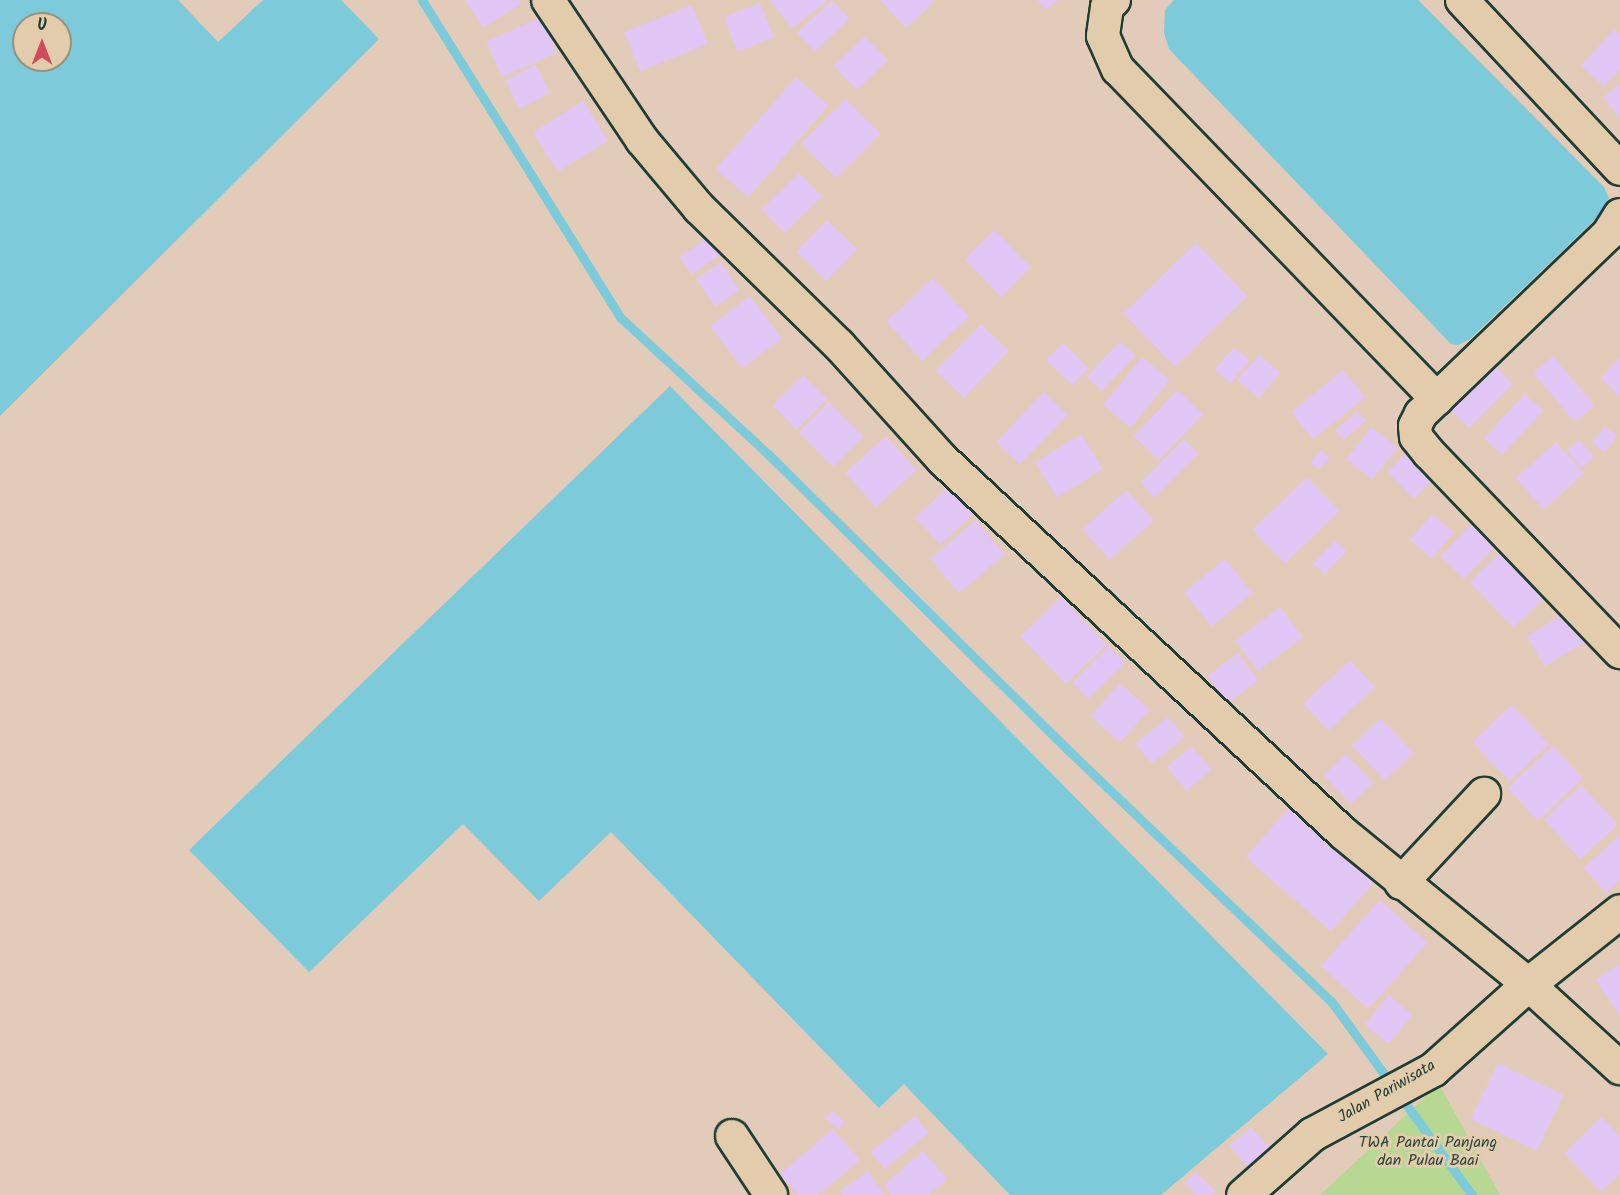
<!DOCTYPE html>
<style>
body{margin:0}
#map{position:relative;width:1620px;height:1195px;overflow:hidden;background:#e3cbba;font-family:Kalam,sans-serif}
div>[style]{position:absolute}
.green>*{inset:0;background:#b6d892}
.water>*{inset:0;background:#7ccada}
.stream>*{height:9px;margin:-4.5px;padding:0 4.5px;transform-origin:4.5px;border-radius:4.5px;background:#7ccada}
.building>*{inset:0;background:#e1c5f4;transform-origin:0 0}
.roads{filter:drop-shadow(2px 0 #1f3d34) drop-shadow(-2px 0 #1f3d34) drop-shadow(0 2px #1f3d34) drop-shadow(0 -2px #1f3d34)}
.minor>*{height:32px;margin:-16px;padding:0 16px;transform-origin:16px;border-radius:16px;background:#e3ccac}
.major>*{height:33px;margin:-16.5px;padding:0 16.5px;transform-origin:16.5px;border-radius:16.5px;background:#e3ccac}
span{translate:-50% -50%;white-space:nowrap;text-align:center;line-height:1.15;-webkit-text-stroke:6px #e3ccac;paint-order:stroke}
.street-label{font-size:16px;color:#1f3d34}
.park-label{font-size:16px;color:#274539}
.north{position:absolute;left:12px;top:12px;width:60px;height:60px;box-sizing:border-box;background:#e3ccac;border:2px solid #95937c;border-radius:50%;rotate:0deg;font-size:16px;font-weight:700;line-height:24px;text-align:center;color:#1f3d34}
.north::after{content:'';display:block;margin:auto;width:21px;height:27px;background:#d1495b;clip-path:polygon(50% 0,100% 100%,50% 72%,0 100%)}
</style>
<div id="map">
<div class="green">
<i style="clip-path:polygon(1439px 1084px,1500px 1195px,1320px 1195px)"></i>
</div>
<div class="water">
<i style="clip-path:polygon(evenodd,0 0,178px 0,218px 42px,263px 0,341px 0,379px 39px,0 416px,0 0,24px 24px,60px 24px,60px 60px,24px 60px,24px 24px)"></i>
<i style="clip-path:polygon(1174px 0,1418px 0,1604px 187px,1609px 199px,1604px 211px,1470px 339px,1458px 345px,1451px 344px,1169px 49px,1164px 33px,1165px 10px)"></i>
<i style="clip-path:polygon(670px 386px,1328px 1054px,1161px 1195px,1010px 1195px,904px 1084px,879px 1108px,611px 832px,539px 901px,463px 824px,309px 972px,189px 850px)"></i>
</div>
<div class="stream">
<i style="left:422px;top:0;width:375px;rotate:58deg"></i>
<i style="left:621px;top:318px;width:202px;rotate:42.8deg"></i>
<i style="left:769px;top:455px;width:419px;rotate:44.6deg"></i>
<i style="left:1067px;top:749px;width:365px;rotate:43.7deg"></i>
<i style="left:1331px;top:1001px;width:240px;rotate:54deg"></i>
</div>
<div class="building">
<i style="clip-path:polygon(465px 0,519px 0,521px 4px,483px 28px)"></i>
<i style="clip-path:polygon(770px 0,825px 0,826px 2px,792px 28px)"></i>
<i style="left:832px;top:0;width:26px;height:48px;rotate:47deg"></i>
<i style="clip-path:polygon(880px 0,931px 0,933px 3px,906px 28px)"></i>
<i style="clip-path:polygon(1037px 0,1058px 0,1046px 10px)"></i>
<i style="left:760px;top:3px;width:37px;height:39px;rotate:68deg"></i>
<i style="left:692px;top:5px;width:42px;height:73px;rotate:68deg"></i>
<i style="left:541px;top:17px;width:39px;height:60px;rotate:66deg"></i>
<i style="clip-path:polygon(1614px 29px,1620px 34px,1620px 70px,1604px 87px,1581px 66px)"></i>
<i style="left:865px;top:36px;width:34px;height:43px;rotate:47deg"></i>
<i style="left:536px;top:65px;width:32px;height:34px;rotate:64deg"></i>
<i style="left:796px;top:77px;width:43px;height:122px;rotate:41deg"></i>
<i style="clip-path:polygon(1620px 84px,1620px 118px,1603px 97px)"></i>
<i style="left:846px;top:99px;width:49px;height:63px;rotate:45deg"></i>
<i style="left:583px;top:101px;width:47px;height:59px;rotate:58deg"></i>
<i style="left:799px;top:173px;width:33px;height:52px;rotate:46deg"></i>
<i style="left:827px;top:220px;width:42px;height:44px;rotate:44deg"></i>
<i style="left:995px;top:230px;width:52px;height:42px;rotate:46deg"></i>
<i style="left:710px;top:236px;width:21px;height:37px;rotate:55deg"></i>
<i style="left:1196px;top:243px;width:74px;height:101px;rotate:46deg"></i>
<i style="left:721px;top:262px;width:34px;height:30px;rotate:56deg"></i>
<i style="left:933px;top:278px;width:53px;height:64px;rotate:47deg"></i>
<i style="left:750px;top:296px;width:53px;height:50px;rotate:53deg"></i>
<i style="left:981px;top:324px;width:39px;height:65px;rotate:44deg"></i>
<i style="left:1120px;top:341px;width:21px;height:49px;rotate:43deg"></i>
<i style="left:1063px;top:343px;width:36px;height:24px;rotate:44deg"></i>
<i style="left:1234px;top:347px;width:21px;height:30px;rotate:41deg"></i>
<i style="left:1259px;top:355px;width:28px;height:33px;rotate:41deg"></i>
<i style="left:1553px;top:356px;width:65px;height:26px;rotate:50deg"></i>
<i style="left:1142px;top:357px;width:36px;height:62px;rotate:39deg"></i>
<i style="clip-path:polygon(1620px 358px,1620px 397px,1601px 378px)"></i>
<i style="left:1494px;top:365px;width:27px;height:62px;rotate:45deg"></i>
<i style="left:1343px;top:370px;width:35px;height:67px;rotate:51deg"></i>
<i style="left:803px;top:375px;width:34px;height:43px;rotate:45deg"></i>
<i style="left:1178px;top:390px;width:35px;height:64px;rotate:44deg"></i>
<i style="left:1044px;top:392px;width:33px;height:69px;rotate:44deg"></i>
<i style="left:1525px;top:394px;width:25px;height:60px;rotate:43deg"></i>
<i style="left:829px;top:402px;width:49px;height:43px;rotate:45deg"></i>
<i style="left:1357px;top:411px;width:13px;height:29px;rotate:48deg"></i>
<i style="left:1605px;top:426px;width:16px;height:21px;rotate:38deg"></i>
<i style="left:1372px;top:427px;width:33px;height:41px;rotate:39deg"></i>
<i style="left:1081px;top:434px;width:41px;height:54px;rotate:58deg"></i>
<i style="left:886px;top:436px;width:46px;height:55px;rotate:48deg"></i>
<i style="left:1184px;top:439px;width:21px;height:62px;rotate:45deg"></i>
<i style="left:1579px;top:440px;width:23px;height:16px;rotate:49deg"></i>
<i style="left:1556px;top:442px;width:42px;height:54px;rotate:48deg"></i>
<i style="left:1414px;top:445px;width:38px;height:38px;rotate:45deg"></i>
<i style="left:1321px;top:450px;width:12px;height:16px;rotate:42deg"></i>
<i style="left:1307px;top:477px;width:47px;height:76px;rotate:46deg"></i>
<i style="left:950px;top:485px;width:37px;height:48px;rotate:47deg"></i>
<i style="left:1127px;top:490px;width:41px;height:59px;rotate:49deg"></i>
<i style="left:1432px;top:514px;width:29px;height:34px;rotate:41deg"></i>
<i style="left:976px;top:520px;width:45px;height:60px;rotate:50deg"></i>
<i style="left:1476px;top:520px;width:32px;height:51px;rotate:44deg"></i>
<i style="left:1335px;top:540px;width:16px;height:32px;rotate:43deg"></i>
<i style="left:1507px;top:546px;width:63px;height:52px;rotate:46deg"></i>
<i style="left:1225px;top:559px;width:44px;height:53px;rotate:51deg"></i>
<i style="left:1061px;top:597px;width:66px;height:57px;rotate:46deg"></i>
<i style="left:1280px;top:607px;width:38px;height:56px;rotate:53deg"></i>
<i style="left:1567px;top:612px;width:35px;height:47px;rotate:59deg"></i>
<i style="left:1109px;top:646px;width:23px;height:52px;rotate:45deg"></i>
<i style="left:1238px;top:653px;width:34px;height:38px;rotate:53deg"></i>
<i style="left:1350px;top:660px;width:37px;height:64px;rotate:47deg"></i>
<i style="left:1120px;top:683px;width:40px;height:44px;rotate:42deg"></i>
<i style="left:1512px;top:705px;width:54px;height:54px;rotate:47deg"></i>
<i style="left:1168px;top:717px;width:26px;height:42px;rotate:51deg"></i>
<i style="left:1381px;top:718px;width:48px;height:40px;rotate:47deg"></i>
<i style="left:1192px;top:746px;width:31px;height:33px;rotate:50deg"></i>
<i style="left:1553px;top:746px;width:44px;height:62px;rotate:47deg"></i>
<i style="left:1346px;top:754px;width:40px;height:31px;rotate:47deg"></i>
<i style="left:1581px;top:785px;width:54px;height:51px;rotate:47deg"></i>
<i style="left:1293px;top:803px;width:113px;height:72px;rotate:41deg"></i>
<i style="clip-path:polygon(1620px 835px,1620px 880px,1606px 893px,1584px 868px)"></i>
<i style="left:1380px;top:900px;width:64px;height:89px;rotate:42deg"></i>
<i style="clip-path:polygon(1620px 964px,1620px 1017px,1596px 979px)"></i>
<i style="left:1389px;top:995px;width:31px;height:38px;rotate:40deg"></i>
<i style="left:1498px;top:1063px;width:73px;height:62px;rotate:26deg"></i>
<i style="left:832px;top:1111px;width:17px;height:10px;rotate:40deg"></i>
<i style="left:915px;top:1116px;width:22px;height:57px;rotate:51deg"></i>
<i style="clip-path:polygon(1602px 1117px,1620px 1136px,1620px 1174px,1601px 1192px,1564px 1153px)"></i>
<i style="left:1251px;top:1127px;width:37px;height:29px;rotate:49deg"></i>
<i style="clip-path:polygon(833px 1129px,860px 1160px,818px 1195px,798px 1195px,780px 1174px)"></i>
<i style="clip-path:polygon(923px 1151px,947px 1179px,929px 1195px,892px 1195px,884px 1185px)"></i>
<i style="clip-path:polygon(868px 1171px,885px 1195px,843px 1195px,840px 1191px)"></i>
<i style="clip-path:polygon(1196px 1172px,1215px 1191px,1211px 1195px,1197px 1195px,1184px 1183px)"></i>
</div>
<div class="roads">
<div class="minor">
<i style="left:548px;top:0;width:169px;rotate:56.1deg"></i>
<i style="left:642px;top:140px;width:89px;rotate:50deg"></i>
<i style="left:699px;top:208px;width:196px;rotate:44.4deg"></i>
<i style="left:839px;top:345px;width:154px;rotate:47.9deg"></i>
<i style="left:942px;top:459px;width:548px;rotate:43deg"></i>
<i style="left:1343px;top:833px;width:239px;rotate:39.2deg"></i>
<i style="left:1528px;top:984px;width:125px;rotate:42.4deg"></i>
<i style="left:1114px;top:0;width:10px;rotate:135deg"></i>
<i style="left:1107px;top:7px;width:29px;rotate:98deg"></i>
<i style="left:1103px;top:36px;width:36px;rotate:66deg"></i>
<i style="left:1118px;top:69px;width:459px;rotate:46deg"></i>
<i style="left:1462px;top:0;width:231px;rotate:46.9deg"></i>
<i style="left:1620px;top:215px;width:22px;rotate:122deg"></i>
<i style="left:1608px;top:234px;width:260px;rotate:136.1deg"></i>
<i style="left:1421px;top:414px;width:13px;rotate:117deg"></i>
<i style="left:1415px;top:426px;width:11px;rotate:85deg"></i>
<i style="left:1416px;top:437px;width:21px;rotate:51deg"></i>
<i style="left:1429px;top:453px;width:276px;rotate:46.2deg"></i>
<i style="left:1401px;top:883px;width:122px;rotate:-47deg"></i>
<i style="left:732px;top:1136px;width:71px;rotate:56.5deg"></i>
</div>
<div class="major">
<i style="left:1243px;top:1195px;width:92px;rotate:-41.5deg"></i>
<i style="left:1312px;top:1134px;width:137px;rotate:-28.2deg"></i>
<i style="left:1433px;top:1069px;width:127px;rotate:-41.8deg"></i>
<i style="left:1528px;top:984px;width:117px;rotate:-38.4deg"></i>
</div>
</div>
<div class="street-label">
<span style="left:1387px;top:1092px;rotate:-30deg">Jalan Pariwisata</span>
</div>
<div class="park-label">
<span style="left:1428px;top:1152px">TWA Pantai Panjang<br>dan Pulau Baai</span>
</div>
<div class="north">U</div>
</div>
